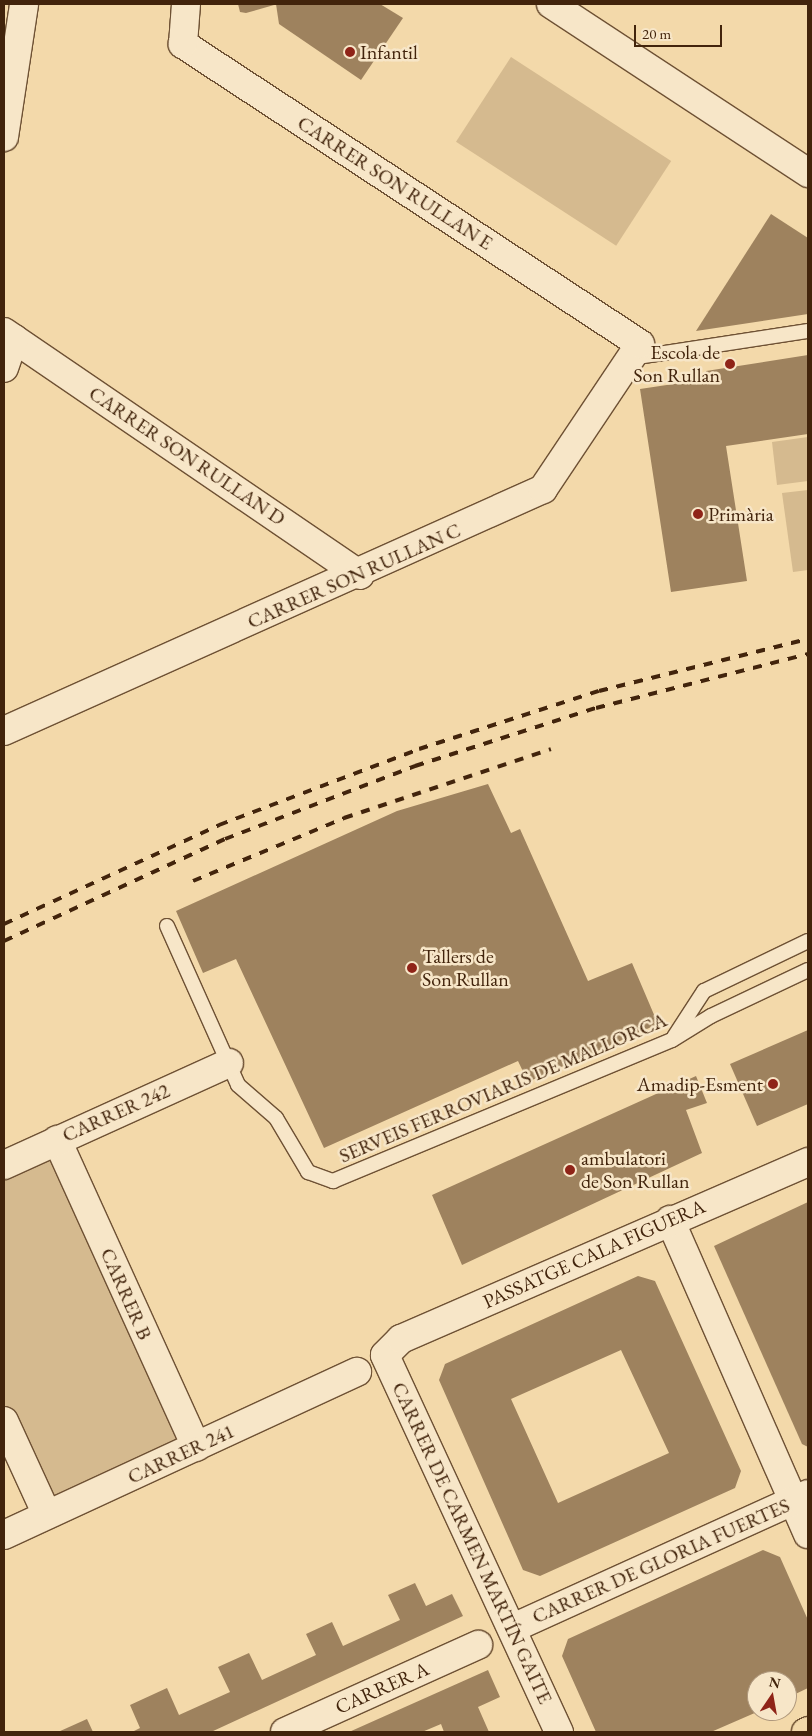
<!DOCTYPE html>
<meta charset="utf-8">
<style>
body{margin:0}
#map{position:relative;width:812px;height:1736px;overflow:hidden;background:#f3d9aa;font-family:"EB Garamond",serif}
div>[style]{position:absolute}
.green>*{inset:0;background:#d5ba8f;transform-origin:0 0}
.building>*{inset:0;background:#9e825e}
.roads{filter:drop-shadow(1px 0 #6e5134) drop-shadow(-1px 0 #6e5134) drop-shadow(0 1px #6e5134) drop-shadow(0 -1px #6e5134)}
.lane>*{height:14px;margin:-7px;padding:0 7px;transform-origin:7px;border-radius:7px;background:#f7e6c8}
.street>*{height:28px;margin:-14px;padding:0 14px;transform-origin:14px;border-radius:14px;background:#f7e6c8}
.secondary>*{height:28px;margin:-14px;padding:0 14px;transform-origin:14px;border-radius:14px;background:#f7e6c8}
.primary>*{height:28px;margin:-14px;padding:0 14px;transform-origin:14px;border-radius:14px;background:#f3d9aa}
.rail>*{height:4px;margin-top:-2px;transform-origin:0;background:repeating-linear-gradient(90deg,#42240c 0 9px,transparent 0 18px)}
.dots>*{width:14px;height:14px;translate:-50% -50%;box-sizing:border-box;border:2px solid #f7e6c8;border-radius:50%}
span{translate:-50% -50%;white-space:nowrap;text-align:center;line-height:1.15;-webkit-text-stroke:5px #f7e6c8;paint-order:stroke}
.poi-label{font-size:20px;color:#42240c}
.left{translate:0 -50%;text-align:left}
.right{translate:-100% -50%;text-align:right}
.street-label{font-size:20px;color:#42240c}
.frame{position:absolute;inset:0;border:5px solid #42240c;pointer-events:none}
.north{position:absolute;left:747px;top:1671px;width:50px;height:50px;box-sizing:border-box;background:#f7e6c8;border:1px solid #af987d;border-radius:50%;rotate:12deg;font-size:14px;font-weight:700;line-height:20px;text-align:center;color:#42240c}
.north::after{content:'';display:block;margin:auto;width:18px;height:22px;background:#8f2418;clip-path:polygon(50% 0,100% 100%,50% 72%,0 100%)}
.scale{position:absolute;left:634px;top:25px;width:88px;height:22px;box-sizing:border-box;border:2px solid #42240c;border-top:0;padding-left:6px;font-size:15px;line-height:18px;white-space:nowrap;color:#42240c;-webkit-text-stroke:4px #f7e6c8;paint-order:stroke}
</style>
<div id="map">
<div class="green">
<i style="left:511px;top:57px;width:191px;height:101px;rotate:33deg"></i>
<i style="clip-path:polygon(808px 437px,808px 481px,777px 485px,772px 442px)"></i>
<i style="clip-path:polygon(808px 490px,808px 570px,793px 572px,782px 493px)"></i>
<i style="clip-path:polygon(57px 1140px,196px 1447px,47px 1515px,4px 1421px,4px 1165px)"></i>
</div>
<div class="building">
<i style="clip-path:polygon(238px 4px,274px 4px,274px 5px,246px 13px,240px 12px)"></i>
<i style="clip-path:polygon(276px 4px,380px 4px,403px 18px,361px 80px,279px 24px)"></i>
<i style="clip-path:polygon(771px 214px,808px 238px,808px 314px,696px 331px)"></i>
<i style="clip-path:polygon(808px 355px,808px 434px,726px 446px,747px 581px,671px 592px,640px 389px,707px 379px,706px 371px)"></i>
<i style="clip-path:polygon(488px 784px,511px 833px,520px 829px,588px 981px,632px 963px,658px 1024px,528px 1082px,518px 1061px,324px 1148px,236px 959px,203px 973px,176px 911px,397px 811px)"></i>
<i style="clip-path:polygon(808px 1030px,808px 1104px,757px 1126px,730px 1064px)"></i>
<i style="clip-path:polygon(696px 1076px,707px 1103px,686px 1110px,702px 1153px,462px 1265px,432px 1195px)"></i>
<i style="clip-path:polygon(808px 1202px,808px 1447px,802px 1444px,714px 1246px)"></i>
<i style="clip-path:polygon(evenodd,638px 1276px,655px 1281px,741px 1471px,735px 1488px,540px 1576px,523px 1570px,439px 1380px,445px 1364px,638px 1276px,621px 1350px,669px 1453px,558px 1503px,511px 1399px,621px 1350px)"></i>
<i style="clip-path:polygon(763px 1550px,780px 1557px,808px 1620px,808px 1688px,787px 1698px,787px 1681px,757px 1681px,757px 1712px,711px 1732px,596px 1732px,562px 1656px,568px 1639px)"></i>
<i style="clip-path:polygon(415px 1583px,426px 1606px,452px 1594px,463px 1616px,211px 1732px,132px 1732px,140px 1728px,130px 1705px,167px 1688px,179px 1715px,230px 1692px,218px 1667px,249px 1653px,262px 1680px,316px 1655px,306px 1634px,332px 1622px,343px 1646px,400px 1620px,388px 1595px)"></i>
<i style="clip-path:polygon(488px 1670px,500px 1697px,478px 1707px,489px 1732px,444px 1732px,441px 1724px,422px 1732px,349px 1732px)"></i>
<i style="clip-path:polygon(87px 1719px,93px 1732px,58px 1732px)"></i>
</div>
<div class="roads">
<div class="lane">
<i style="left:631px;top:358px;width:179px;rotate:-8.7deg"></i>
<i style="left:167px;top:926px;width:174px;rotate:65.9deg"></i>
<i style="left:238px;top:1085px;width:50px;rotate:41deg"></i>
<i style="left:276px;top:1118px;width:63px;rotate:59.3deg"></i>
<i style="left:308px;top:1172px;width:27px;rotate:20deg"></i>
<i style="left:333px;top:1181px;width:367px;rotate:-22.6deg"></i>
<i style="left:672px;top:1040px;width:46px;rotate:-31.6deg"></i>
<i style="left:711px;top:1016px;width:107px;rotate:-25.4deg"></i>
<i style="left:674px;top:1037px;width:55px;rotate:-56.9deg"></i>
<i style="left:704px;top:991px;width:115px;rotate:-25.7deg"></i>
</div>
<div class="street">
<i style="left:551px;top:4px;width:308px;rotate:33.3deg"></i>
<i style="left:4px;top:332px;width:431px;rotate:34.3deg"></i>
<i style="left:4px;top:368px;width:31px;rotate:-71deg"></i>
<i style="left:4px;top:731px;width:591px;rotate:-24.18deg"></i>
<i style="left:543px;top:489px;width:174px;rotate:-56.2deg"></i>
<i style="left:640px;top:344px;width:547px;rotate:-146.72deg"></i>
<i style="left:183px;top:44px;width:40px;rotate:-85.7deg"></i>
<i style="left:57px;top:1140px;width:337px;rotate:65.6deg"></i>
<i style="left:4px;top:1165px;width:247px;rotate:-24.4deg"></i>
<i style="left:670px;top:1220px;width:343px;rotate:66.3deg"></i>
<i style="left:4px;top:1421px;width:103px;rotate:65.4deg"></i>
<i style="left:4px;top:1535px;width:389px;rotate:-24.8deg"></i>
<i style="left:513px;top:1628px;width:324px;rotate:-24.4deg"></i>
<i style="left:285px;top:1732px;width:212px;rotate:-24.3deg"></i>
<i style="left:559px;top:1732px;width:415px;rotate:-114.8deg"></i>
<i style="left:385px;top:1355px;width:23px;rotate:-45deg"></i>
<i style="left:401px;top:1339px;width:444px;rotate:-23.5deg"></i>
</div>
<div class="secondary">
<i style="left:4px;top:137px;width:134px;rotate:-81.4deg"></i>
</div>
<div class="primary">
<i style="left:806px;top:1732px;width:2px;rotate:-27deg"></i>
</div>
</div>
<div class="rail">
<i style="left:193px;top:881px;width:164px;rotate:-22.6deg"></i>
<i style="left:344px;top:818px;width:218px;rotate:-18.4deg"></i>
<i style="left:4px;top:924px;width:237px;rotate:-24.7deg"></i>
<i style="left:219px;top:825px;width:214px;rotate:-20.8deg"></i>
<i style="left:419px;top:749px;width:189px;rotate:-17.9deg"></i>
<i style="left:599px;top:691px;width:215px;rotate:-14deg"></i>
<i style="left:4px;top:941px;width:243px;rotate:-24.8deg"></i>
<i style="left:225px;top:839px;width:204px;rotate:-21deg"></i>
<i style="left:415px;top:766px;width:190px;rotate:-17.8deg"></i>
<i style="left:596px;top:708px;width:219px;rotate:-14.3deg"></i>
</div>
<div class="dots">
<i style="left:350px;top:52px;background:#8f2418"></i>
<i style="left:730px;top:364px;background:#8f2418"></i>
<i style="left:698px;top:514px;background:#8f2418"></i>
<i style="left:412px;top:968px;background:#8f2418"></i>
<i style="left:773px;top:1084px;background:#8f2418"></i>
<i style="left:570px;top:1170px;background:#8f2418"></i>
</div>
<div class="poi-label">
<span class="left" style="left:360px;top:52px">Infantil</span>
<span class="right" style="left:720px;top:364px">Escola de<br>Son Rullan</span>
<span class="left" style="left:708px;top:514px">Primària</span>
<span class="left" style="left:422px;top:968px">Tallers de<br>Son Rullan</span>
<span class="right" style="left:763px;top:1084px">Amadip-Esment</span>
<span class="left" style="left:581px;top:1170px">ambulatori<br>de Son Rullan</span>
</div>
<div class="street-label">
<span style="left:395px;top:183px;rotate:33deg">CARRER SON RULLAN E</span>
<span style="left:187px;top:456px;rotate:34deg">CARRER SON RULLAN D</span>
<span style="left:354px;top:576px;rotate:-24deg">CARRER SON RULLAN C</span>
<span style="left:503px;top:1088px;rotate:-23deg">SERVEIS FERROVIARIS DE MALLORCA</span>
<span style="left:116px;top:1113px;rotate:-24deg">CARRER 242</span>
<span style="left:594px;top:1254px;rotate:-24deg">PASSATGE CALA FIGUERA</span>
<span style="left:126px;top:1294px;rotate:66deg">CARRER B</span>
<span style="left:181px;top:1454px;rotate:-25deg">CARRER 241</span>
<span style="left:472px;top:1543px;rotate:65deg">CARRER DE CARMEN MARTÍN GAITE</span>
<span style="left:661px;top:1561px;rotate:-24deg">CARRER DE GLORIA FUERTES</span>
<span style="left:382px;top:1688px;rotate:-24deg">CARRER A</span>
</div>
<div class="frame"></div>
<div class="north">N</div>
<div class="scale">20 m</div>
</div>
